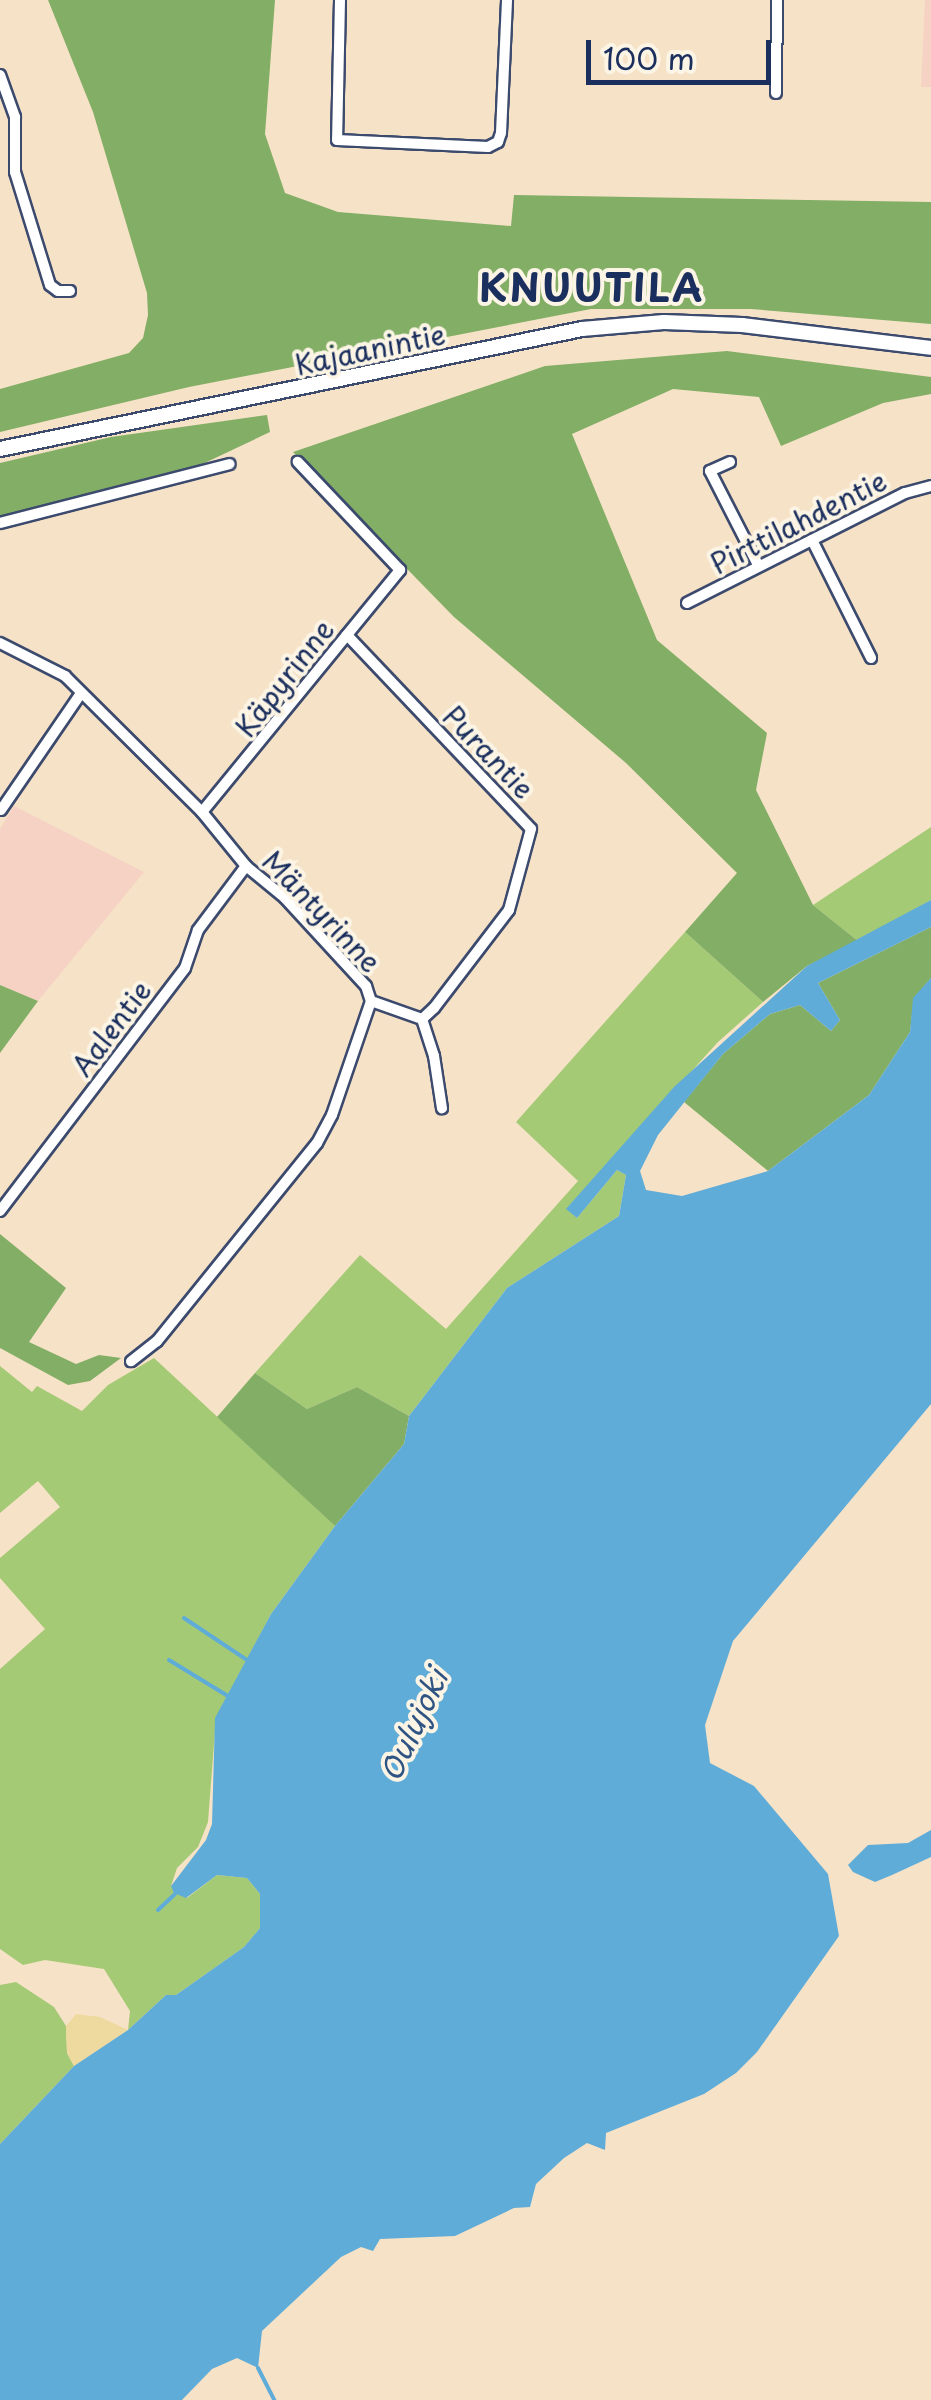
<!DOCTYPE html>
<meta charset="utf-8">
<style>
body{margin:0}
#map{position:relative;width:931px;height:2400px;overflow:hidden;background:#f6e2c7;font-family:"Playpen Sans",sans-serif}
div>[style]{position:absolute}
.built>*{inset:0;background:#f6d2c4}
.green>*{inset:0;background:#a4ca75}
.forest>*{inset:0;background:#83ae66}
.sand>*{inset:0;background:#eeda9e}
.water>*{inset:0;background:#5facd8}
.stream>*{height:4px;margin:-2px;padding:0 2px;transform-origin:2px;border-radius:2px;background:#5facd8}
.roads{filter:drop-shadow(2px 0 #3c4a6e) drop-shadow(-2px 0 #3c4a6e) drop-shadow(0 2px #3c4a6e) drop-shadow(0 -2px #3c4a6e)}
.minor>*{height:10px;margin:-5px;padding:0 5px;transform-origin:5px;border-radius:5px;background:#fff}
.secondary>*{height:14px;margin:-7px;padding:0 7px;transform-origin:7px;border-radius:7px;background:#fff}
span{translate:-50% -50%;white-space:nowrap;text-align:center;line-height:1.15;-webkit-text-stroke:8px #fcf5e5;paint-order:stroke}
.street-label{font-size:28px;color:#1b2f5e}
.water-label{font-size:30px;color:#2f5483;font-style:italic}
.district-label{font-size:38px;color:#1b2f5e;font-weight:700;letter-spacing:2.5px}
.scale{position:absolute;left:586px;top:40px;width:185px;height:45px;box-sizing:border-box;border:5px solid #1b2f5e;border-top:0;padding-left:12px;font-size:30px;line-height:35px;white-space:nowrap;color:#1b2f5e;-webkit-text-stroke:8px #fcf5e5;paint-order:stroke}
</style>
<div id="map">
<div class="built">
<i style="clip-path:polygon(925px 0,931px 0,931px 87px,921px 87px)"></i>
<i style="clip-path:polygon(14px 806px,144px 872px,38px 1001px,0 985px,0 829px)"></i>
</div>
<div class="green">
<i style="clip-path:polygon(931px 827px,931px 900px,858px 941px,813px 905px)"></i>
<i style="clip-path:polygon(685px 932px,763px 1002px,718px 1042px,567px 1209px,577px 1218px,617px 1170px,626px 1175px,619px 1216px,507px 1288px,409px 1416px,357px 1387px,307px 1409px,255px 1373px,360px 1255px,446px 1329px,578px 1181px,516px 1122px)"></i>
<i style="clip-path:polygon(154px 1358px,335px 1526px,271px 1614px,216px 1718px,208px 1822px,198px 1847px,177px 1868px,171px 1886px,187px 1898px,217px 1875px,247px 1878px,260px 1894px,260px 1928px,244px 1947px,176px 1995px,166px 1995px,128px 2030px,130px 2011px,104px 1969px,45px 1960px,23px 1965px,0 1949px,0 1669px,45px 1629px,0 1578px,0 1558px,60px 1507px,38px 1481px,0 1513px,0 1366px,32px 1392px,37px 1386px,82px 1411px,108px 1385px)"></i>
<i style="clip-path:polygon(16px 1982px,54px 2007px,66px 2026px,67px 2053px,74px 2066px,0 2144px,0 1985px)"></i>
</div>
<div class="forest">
<i style="clip-path:polygon(48px 0,275px 0,265px 134px,285px 193px,338px 212px,511px 226px,514px 195px,931px 202px,931px 324px,751px 309px,591px 309px,189px 387px,0 432px,0 389px,129px 353px,143px 338px,148px 315px,147px 293px,93px 112px)"></i>
<i style="clip-path:polygon(727px 351px,931px 377px,931px 394px,883px 403px,781px 446px,759px 397px,673px 389px,572px 434px,657px 640px,767px 733px,756px 790px,813px 905px,858px 941px,807px 966px,763px 1002px,685px 932px,737px 873px,626px 763px,454px 617px,293px 452px,545px 366px)"></i>
<i style="clip-path:polygon(267px 415px,270px 432px,194px 468px,0 516px,0 463px,111px 437px)"></i>
<i style="clip-path:polygon(931px 927px,931px 978px,914px 998px,910px 1032px,869px 1095px,768px 1171px,684px 1102px,723px 1054px,770px 1014px,800px 1005px,831px 1031px,840px 1020px,818px 983px)"></i>
<i style="clip-path:polygon(0 985px,38px 1001px,0 1053px)"></i>
<i style="clip-path:polygon(0 1234px,66px 1288px,29px 1342px,76px 1364px,99px 1355px,121px 1358px,90px 1381px,68px 1385px,0 1348px)"></i>
<i style="clip-path:polygon(255px 1373px,307px 1409px,357px 1387px,409px 1416px,404px 1444px,335px 1526px,217px 1417px)"></i>
</div>
<div class="sand">
<i style="clip-path:polygon(76px 2014px,100px 2017px,128px 2030px,74px 2066px,67px 2053px,66px 2026px)"></i>
</div>
<div class="water">
<i style="clip-path:polygon(931px 900px,931px 927px,818px 983px,840px 1020px,831px 1031px,800px 1005px,770px 1014px,723px 1054px,658px 1135px,640px 1171px,646px 1190px,682px 1196px,768px 1171px,869px 1095px,910px 1032px,913px 998px,931px 978px,931px 1404px,733px 1641px,705px 1725px,710px 1763px,754px 1786px,828px 1874px,839px 1936px,757px 2052px,736px 2073px,704px 2094px,606px 2133px,605px 2150px,587px 2143px,564px 2158px,536px 2184px,530px 2207px,514px 2208px,455px 2236px,380px 2239px,373px 2251px,361px 2247px,341px 2257px,262px 2331px,258px 2368px,237px 2358px,212px 2369px,182px 2400px,0 2400px,0 2144px,74px 2066px,128px 2030px,166px 1995px,176px 1995px,244px 1947px,260px 1928px,260px 1894px,247px 1878px,217px 1875px,186px 1898px,174px 1893px,171px 1886px,206px 1840px,212px 1824px,215px 1718px,271px 1614px,335px 1526px,404px 1444px,409px 1416px,507px 1288px,619px 1216px,626px 1175px,617px 1170px,577px 1218px,566px 1209px,674px 1087px,807px 966px)"></i>
<i style="clip-path:polygon(931px 1830px,931px 1857px,892px 1875px,875px 1882px,853px 1872px,848px 1865px,868px 1845px,908px 1843px)"></i>
</div>
<div class="stream">
<i style="left:184px;top:1618px;width:76px;rotate:33.7deg"></i>
<i style="left:169px;top:1660px;width:69px;rotate:31.4deg"></i>
<i style="left:158px;top:1910px;width:23px;rotate:-43deg"></i>
<i style="left:258px;top:2368px;width:36px;rotate:63deg"></i>
</div>
<div class="roads">
<div class="minor">
<i style="left:340px;top:0;width:140px;rotate:91.2deg"></i>
<i style="left:337px;top:140px;width:151px;rotate:2.7deg"></i>
<i style="left:488px;top:147px;width:11px;rotate:-27deg"></i>
<i style="left:498px;top:142px;width:9px;rotate:-72deg"></i>
<i style="left:501px;top:133px;width:133px;rotate:-87.4deg"></i>
<i style="left:0;top:75px;width:45px;rotate:70.3deg"></i>
<i style="left:15px;top:117px;width:55px;rotate:90deg"></i>
<i style="left:15px;top:172px;width:118px;rotate:72.8deg"></i>
<i style="left:50px;top:285px;width:10px;rotate:37deg"></i>
<i style="left:58px;top:291px;width:12px"></i>
<i style="left:776px;top:93px;width:93px;rotate:-89.4deg"></i>
<i style="left:730px;top:462px;width:22px;rotate:156deg"></i>
<i style="left:710px;top:471px;width:106px;rotate:62.9deg"></i>
<i style="left:0;top:523px;width:237px;rotate:-14.4deg"></i>
<i style="left:812px;top:540px;width:132px;rotate:63.4deg"></i>
<i style="left:687px;top:603px;width:244px;rotate:-26.8deg"></i>
<i style="left:905px;top:493px;width:27px;rotate:-15deg"></i>
<i style="left:347px;top:635px;width:267px;rotate:46.5deg"></i>
<i style="left:531px;top:829px;width:84px;rotate:105.2deg"></i>
<i style="left:509px;top:910px;width:123px;rotate:127.4deg"></i>
<i style="left:434px;top:1008px;width:16px;rotate:137deg"></i>
<i style="left:422px;top:1019px;width:54px;rotate:-160.6deg"></i>
<i style="left:0;top:643px;width:73px;rotate:26.9deg"></i>
<i style="left:65px;top:676px;width:193px;rotate:44.8deg"></i>
<i style="left:202px;top:812px;width:70px;rotate:50.8deg"></i>
<i style="left:246px;top:866px;width:50px;rotate:39.4deg"></i>
<i style="left:285px;top:898px;width:120px;rotate:47.4deg"></i>
<i style="left:366px;top:986px;width:16px;rotate:72deg"></i>
<i style="left:371px;top:1001px;width:120px;rotate:108.9deg"></i>
<i style="left:332px;top:1115px;width:32px;rotate:118deg"></i>
<i style="left:317px;top:1143px;width:255px;rotate:128.9deg"></i>
<i style="left:157px;top:1341px;width:33px;rotate:142deg"></i>
<i style="left:1px;top:810px;width:142px;rotate:-55.6deg"></i>
<i style="left:202px;top:812px;width:313px;rotate:-50.7deg"></i>
<i style="left:400px;top:570px;width:149px;rotate:-133.4deg"></i>
<i style="left:422px;top:1019px;width:39px;rotate:72deg"></i>
<i style="left:434px;top:1056px;width:53px;rotate:81.3deg"></i>
<i style="left:0;top:1211px;width:305px;rotate:-52.7deg"></i>
<i style="left:185px;top:968px;width:40px;rotate:-71.1deg"></i>
<i style="left:198px;top:930px;width:80px;rotate:-53.1deg"></i>
</div>
<div class="secondary">
<i style="left:0;top:449px;width:594px;rotate:-11.65deg"></i>
<i style="left:582px;top:329px;width:82px;rotate:-4.9deg"></i>
<i style="left:664px;top:322px;width:78px;rotate:2.2deg"></i>
<i style="left:742px;top:325px;width:190px;rotate:6.9deg"></i>
</div>
</div>
<div class="street-label">
<span style="left:370px;top:349px;rotate:-12deg">Kajaanintie</span>
<span style="left:798px;top:522px;rotate:-27deg">Pirttilahdentie</span>
<span style="left:284px;top:678px;rotate:-52deg">Käpyrinne</span>
<span style="left:489px;top:752px;rotate:46deg">Purantie</span>
<span style="left:322px;top:911px;rotate:46deg">Mäntyrinne</span>
<span style="left:111px;top:1028px;rotate:-53deg">Aalentie</span>
</div>
<div class="water-label">
<span style="left:413px;top:1725px;rotate:-65deg">Oulujoki</span>
</div>
<div class="district-label">
<span style="left:592px;top:287px">KNUUTILA</span>
</div>
<div class="scale">100 m</div>
</div>
